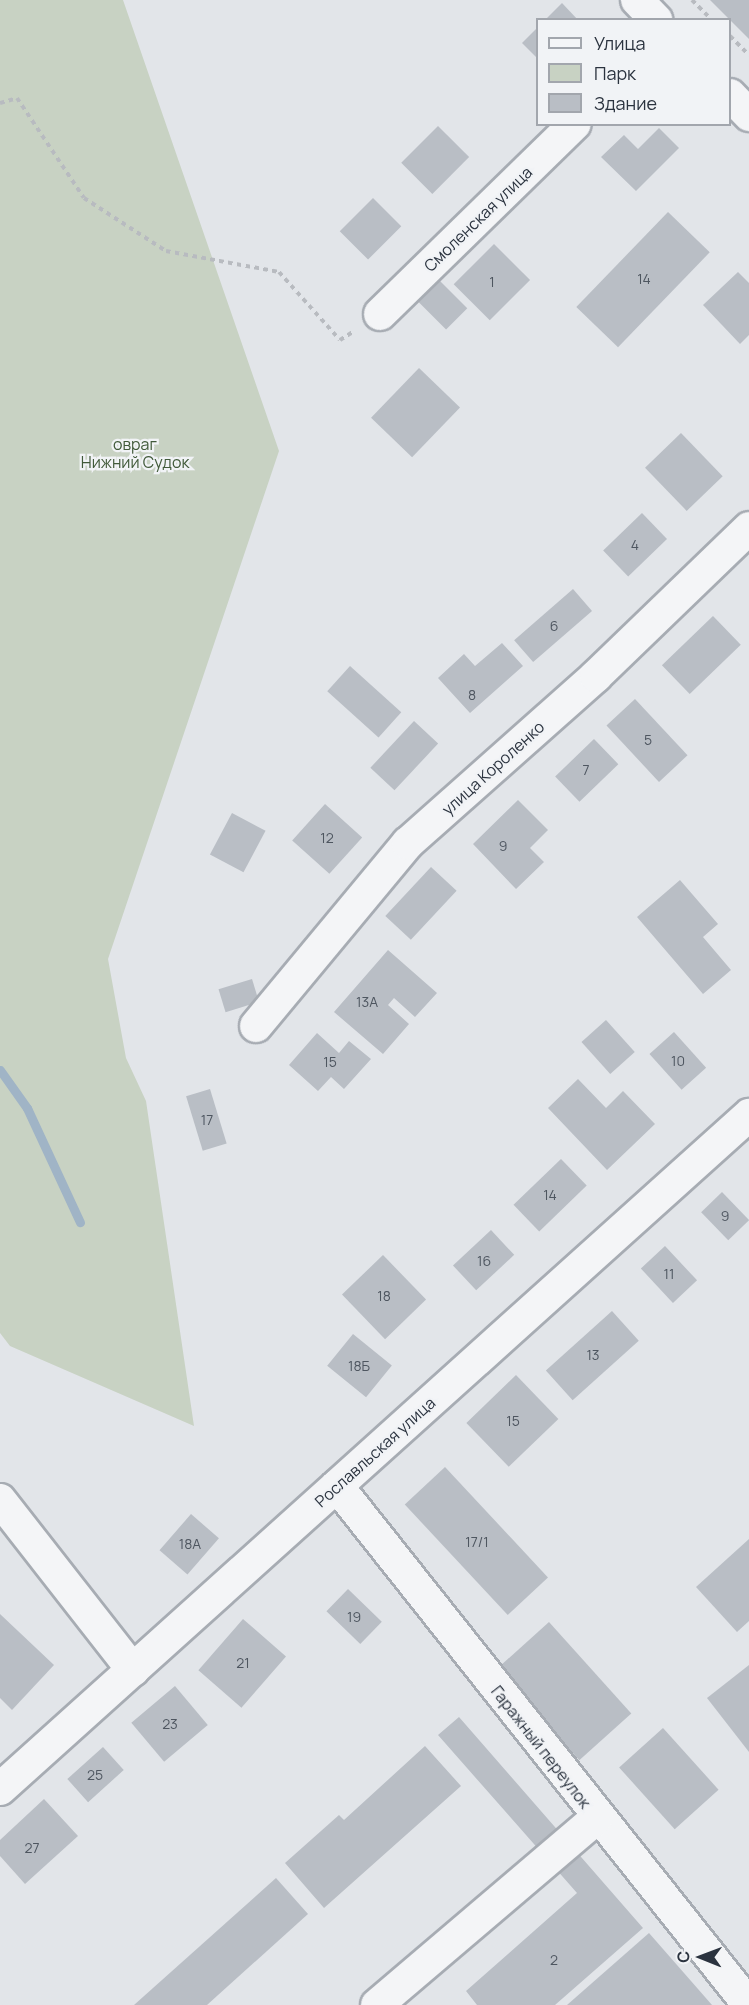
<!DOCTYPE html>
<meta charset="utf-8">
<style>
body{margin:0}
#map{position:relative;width:749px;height:2005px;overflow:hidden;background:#e2e5e9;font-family:Manrope,sans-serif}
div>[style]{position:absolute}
.green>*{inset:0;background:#c8d2c3}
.stream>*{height:9px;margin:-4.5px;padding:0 4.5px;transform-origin:4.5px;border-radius:4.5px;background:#a0b4c6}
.building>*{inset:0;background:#b9bec5;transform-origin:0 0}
.path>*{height:4px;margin-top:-2px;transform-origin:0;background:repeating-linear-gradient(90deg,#b8bbc0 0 4.5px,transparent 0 9px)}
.roads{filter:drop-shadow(2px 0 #a7acb3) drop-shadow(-2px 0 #a7acb3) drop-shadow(0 2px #a7acb3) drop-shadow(0 -2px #a7acb3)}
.minor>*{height:32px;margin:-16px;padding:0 16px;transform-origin:16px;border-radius:16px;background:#f4f5f7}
span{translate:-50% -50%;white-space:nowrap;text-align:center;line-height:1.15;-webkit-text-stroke:4.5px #f1f3f6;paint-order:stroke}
.number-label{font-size:14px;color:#4e5660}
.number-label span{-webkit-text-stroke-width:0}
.street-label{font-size:16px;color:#2b333f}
.park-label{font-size:16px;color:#415a3a}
.legend{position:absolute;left:536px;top:18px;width:195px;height:108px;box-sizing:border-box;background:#f1f3f6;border:2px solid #a2a6ad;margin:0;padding:8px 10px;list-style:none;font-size:18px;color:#2b333f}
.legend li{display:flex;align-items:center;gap:12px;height:30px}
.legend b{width:30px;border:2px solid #a2a6ad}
.north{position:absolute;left:671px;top:1927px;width:60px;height:60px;-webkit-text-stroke:4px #f1f3f6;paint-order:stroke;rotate:271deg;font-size:16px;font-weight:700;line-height:24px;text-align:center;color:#2b333f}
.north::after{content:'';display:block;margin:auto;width:21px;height:27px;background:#2b333f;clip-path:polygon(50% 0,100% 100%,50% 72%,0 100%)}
</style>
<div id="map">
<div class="green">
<i style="clip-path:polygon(0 0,123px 0,279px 451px,108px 959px,126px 1058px,146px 1101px,194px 1426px,10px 1346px,0 1333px)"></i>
</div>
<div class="stream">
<i style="left:0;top:1070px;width:47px;rotate:54.6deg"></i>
<i style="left:27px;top:1108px;width:126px;rotate:65.1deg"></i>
</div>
<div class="building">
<i style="clip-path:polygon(710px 0,749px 0,749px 39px)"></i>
<i style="clip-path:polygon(562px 3px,578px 20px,545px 20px)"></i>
<i style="clip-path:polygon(538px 27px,538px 59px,522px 43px)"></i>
<i style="left:438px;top:126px;width:44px;height:52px;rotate:45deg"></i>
<i style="clip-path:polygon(659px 128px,679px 148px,636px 191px,601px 157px,624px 135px,638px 149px)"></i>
<i style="left:373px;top:198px;width:40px;height:47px;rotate:45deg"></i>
<i style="left:668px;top:212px;width:58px;height:132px;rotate:44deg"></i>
<i style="left:494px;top:244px;width:51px;height:57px;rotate:45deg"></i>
<i style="clip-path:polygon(738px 272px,749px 283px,749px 335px,740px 344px,703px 305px)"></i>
<i style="left:439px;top:280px;width:40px;height:30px;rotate:45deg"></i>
<i style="left:419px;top:368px;width:57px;height:69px;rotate:44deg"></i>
<i style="left:681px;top:433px;width:60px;height:50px;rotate:46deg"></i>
<i style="left:642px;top:513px;width:36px;height:54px;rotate:46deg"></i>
<i style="left:573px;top:589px;width:29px;height:78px;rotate:49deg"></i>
<i style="left:713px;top:616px;width:40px;height:71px;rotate:46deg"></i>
<i style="clip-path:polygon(502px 643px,523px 666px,470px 713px,438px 678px,464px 654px,475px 666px)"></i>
<i style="left:350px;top:666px;width:69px;height:34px;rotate:42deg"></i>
<i style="left:635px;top:699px;width:77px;height:39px;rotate:47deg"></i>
<i style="left:414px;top:721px;width:33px;height:64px;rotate:43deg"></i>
<i style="left:594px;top:739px;width:35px;height:54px;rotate:46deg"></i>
<i style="clip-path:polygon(518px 800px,548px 830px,530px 848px,544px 862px,516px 889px,473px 844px)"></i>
<i style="left:325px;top:804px;width:50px;height:49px;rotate:42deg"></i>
<i style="left:232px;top:813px;width:38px;height:47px;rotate:28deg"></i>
<i style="left:431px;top:867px;width:35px;height:67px;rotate:43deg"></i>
<i style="clip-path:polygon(680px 880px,718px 924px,703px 937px,731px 970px,703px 994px,637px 917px)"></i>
<i style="clip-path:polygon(388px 950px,437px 993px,415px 1017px,394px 998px,388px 1005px,409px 1024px,383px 1054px,334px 1012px)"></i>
<i style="left:252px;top:979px;width:24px;height:35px;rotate:73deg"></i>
<i style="left:606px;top:1020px;width:43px;height:33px;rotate:48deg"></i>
<i style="left:674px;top:1032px;width:48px;height:33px;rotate:48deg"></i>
<i style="clip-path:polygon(317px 1033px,339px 1053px,349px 1041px,371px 1059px,344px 1089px,331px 1077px,318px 1091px,289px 1065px)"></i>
<i style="clip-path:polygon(578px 1079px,606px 1108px,623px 1091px,655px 1124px,607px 1170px,548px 1108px)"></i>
<i style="left:210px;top:1089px;width:57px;height:25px;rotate:73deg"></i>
<i style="left:561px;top:1159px;width:37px;height:66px;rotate:46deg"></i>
<i style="left:722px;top:1192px;width:39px;height:29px;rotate:46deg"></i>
<i style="left:491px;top:1230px;width:34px;height:52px;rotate:47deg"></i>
<i style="left:665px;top:1246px;width:47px;height:33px;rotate:47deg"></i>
<i style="left:383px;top:1255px;width:62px;height:57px;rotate:46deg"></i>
<i style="left:612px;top:1311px;width:40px;height:89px;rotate:48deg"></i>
<i style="left:353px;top:1334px;width:50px;height:41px;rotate:39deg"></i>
<i style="left:516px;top:1375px;width:61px;height:69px;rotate:46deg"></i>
<i style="left:445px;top:1467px;width:151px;height:55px;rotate:47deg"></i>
<i style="left:191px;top:1514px;width:37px;height:48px;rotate:41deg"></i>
<i style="clip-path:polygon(749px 1539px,749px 1621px,737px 1632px,696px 1587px)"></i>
<i style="left:348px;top:1589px;width:47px;height:31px;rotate:44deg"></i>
<i style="clip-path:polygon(0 1614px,54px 1665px,12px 1710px,0 1698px)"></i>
<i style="left:243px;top:1619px;width:57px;height:68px;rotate:41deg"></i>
<i style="left:549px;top:1622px;width:123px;height:70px;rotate:48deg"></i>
<i style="clip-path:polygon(749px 1665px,749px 1752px,707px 1698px)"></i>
<i style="left:175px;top:1686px;width:51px;height:57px;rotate:50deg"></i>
<i style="clip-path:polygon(459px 1717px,643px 1928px,555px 2005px,477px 2005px,466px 1991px,577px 1893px,438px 1735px)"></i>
<i style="left:663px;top:1728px;width:83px;height:59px;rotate:48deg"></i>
<i style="clip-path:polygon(425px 1746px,461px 1786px,324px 1908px,285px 1863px,339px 1815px,344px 1820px)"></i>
<i style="left:103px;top:1747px;width:31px;height:48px;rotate:48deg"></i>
<i style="clip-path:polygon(44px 1799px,78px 1836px,25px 1884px,0 1856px,0 1840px)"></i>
<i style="clip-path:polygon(276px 1878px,308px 1914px,207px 2005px,134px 2005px)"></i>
<i style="clip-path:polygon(649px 1933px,712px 2005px,567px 2005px)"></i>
</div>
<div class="path">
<i style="left:692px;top:0;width:28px;rotate:45deg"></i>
<i style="left:730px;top:36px;width:27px;rotate:45deg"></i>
<i style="left:0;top:103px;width:18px;rotate:-16deg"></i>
<i style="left:17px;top:98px;width:120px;rotate:56.2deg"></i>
<i style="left:84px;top:198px;width:98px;rotate:32.9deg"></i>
<i style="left:166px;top:251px;width:115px;rotate:10.5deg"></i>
<i style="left:279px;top:272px;width:91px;rotate:48.1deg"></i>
<i style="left:340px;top:340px;width:15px;rotate:-32deg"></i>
</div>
<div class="roads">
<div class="minor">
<i style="left:637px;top:0;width:28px;rotate:46deg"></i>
<i style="left:730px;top:95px;width:28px;rotate:46deg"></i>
<i style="left:380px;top:314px;width:272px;rotate:-44.3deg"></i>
<i style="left:256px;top:1026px;width:238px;rotate:-50.3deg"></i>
<i style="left:408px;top:843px;width:251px;rotate:-41.6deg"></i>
<i style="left:596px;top:676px;width:213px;rotate:-44deg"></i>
<i style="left:337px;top:1486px;width:663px;rotate:51.56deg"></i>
<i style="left:0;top:1500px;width:216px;rotate:52deg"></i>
<i style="left:0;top:1789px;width:1008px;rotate:-41.98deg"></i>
<i style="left:377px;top:2005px;width:289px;rotate:-40.4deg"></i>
</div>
</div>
<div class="number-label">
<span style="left:644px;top:279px">14</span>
<span style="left:492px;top:282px">1</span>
<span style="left:635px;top:545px">4</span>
<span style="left:554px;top:626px">6</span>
<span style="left:472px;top:695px">8</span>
<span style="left:648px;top:740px">5</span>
<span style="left:586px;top:770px">7</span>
<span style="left:327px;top:838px">12</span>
<span style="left:503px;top:846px">9</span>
<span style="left:367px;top:1002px">13А</span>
<span style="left:678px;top:1061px">10</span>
<span style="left:330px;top:1062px">15</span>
<span style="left:207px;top:1120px">17</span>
<span style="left:550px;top:1195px">14</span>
<span style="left:725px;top:1216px">9</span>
<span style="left:484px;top:1261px">16</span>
<span style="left:669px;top:1274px">11</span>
<span style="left:384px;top:1296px">18</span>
<span style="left:593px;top:1355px">13</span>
<span style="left:359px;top:1366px">18Б</span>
<span style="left:513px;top:1421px">15</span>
<span style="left:477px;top:1542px">17/1</span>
<span style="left:190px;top:1544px">18А</span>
<span style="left:354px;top:1617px">19</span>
<span style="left:243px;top:1663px">21</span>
<span style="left:170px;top:1724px">23</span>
<span style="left:95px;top:1775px">25</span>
<span style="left:32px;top:1848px">27</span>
<span style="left:554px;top:1960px">2</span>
</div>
<div class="street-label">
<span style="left:478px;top:219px;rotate:-44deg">Смоленская улица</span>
<span style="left:493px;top:768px;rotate:-42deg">улица Короленко</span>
<span style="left:375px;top:1452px;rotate:-42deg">Рославльская улица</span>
<span style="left:541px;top:1747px;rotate:52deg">Гаражный переулок</span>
</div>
<div class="park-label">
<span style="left:135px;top:453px">овраг<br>Нижний Судок</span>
</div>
<ul class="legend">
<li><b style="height:8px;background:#f4f5f7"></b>Улица</li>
<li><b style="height:16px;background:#c8d2c3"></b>Парк</li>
<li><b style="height:16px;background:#b9bec5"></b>Здание</li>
</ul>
<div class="north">С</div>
</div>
